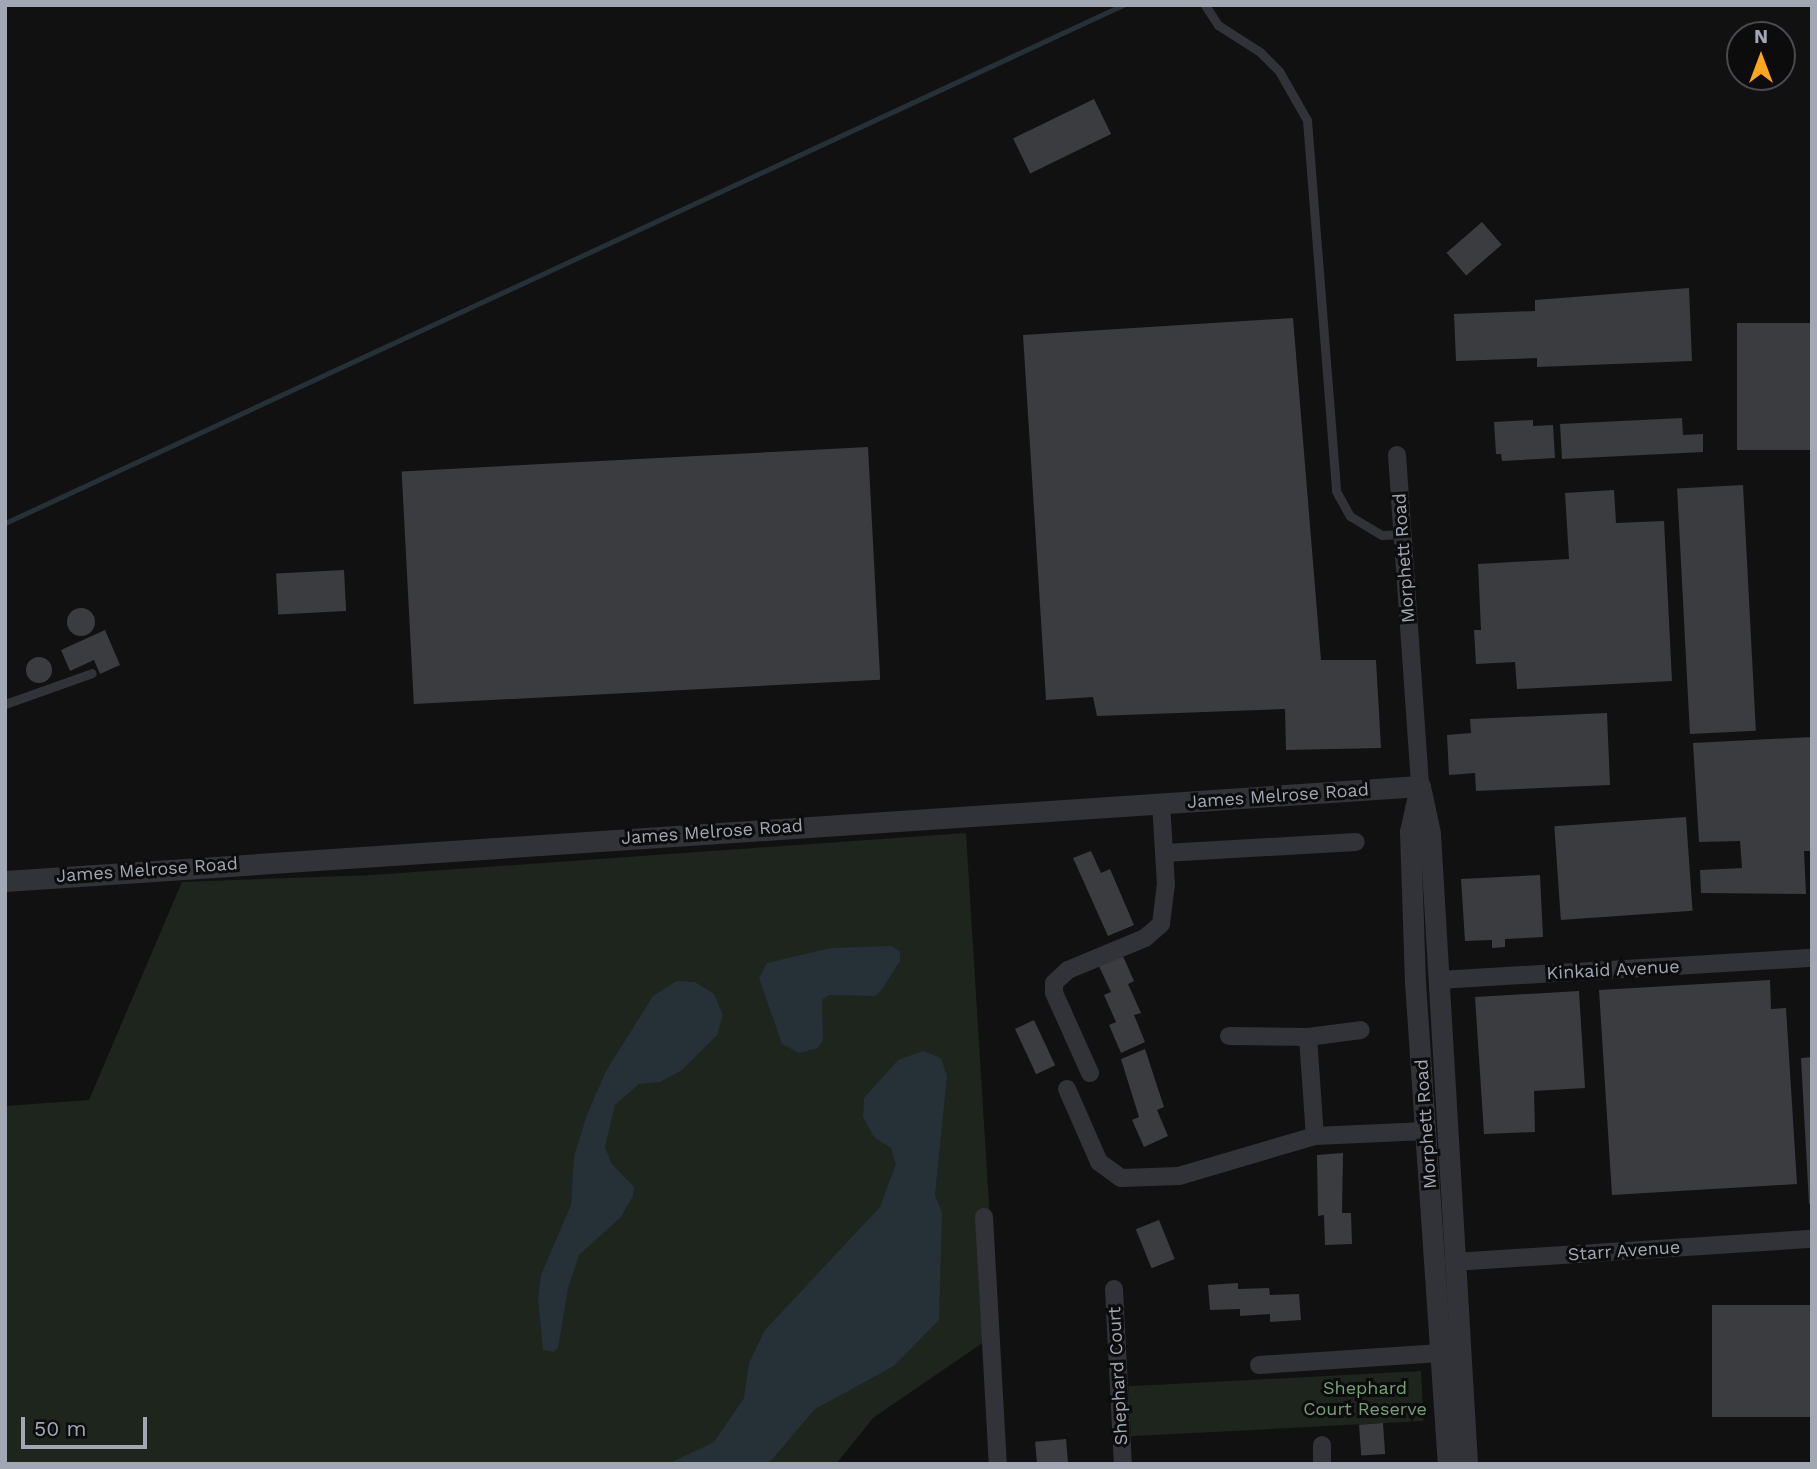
<!DOCTYPE html>
<style>
body{margin:0}
#map{position:relative;width:1817px;height:1469px;overflow:hidden;background:#111112;font-family:"Work Sans",sans-serif}
div>[style]{position:absolute}
.green>*{inset:0;background:#1d251d;transform-origin:0 0}
.water>*{inset:0;background:#263037}
.stream>*{height:5px;margin:-2.5px;padding:0 2.5px;transform-origin:2.5px;border-radius:2.5px;background:#263037}
.building>*{inset:0;background:#3a3c40;transform-origin:0 0}
.round{border-radius:50%}
.service>*{height:9px;margin:-4.5px;padding:0 4.5px;transform-origin:4.5px;border-radius:4.5px;background:#313338}
.minor>*{height:18px;margin:-9px;padding:0 9px;transform-origin:9px;border-radius:9px;background:#313338}
.tertiary>*{height:21px;margin:-10.5px;padding:0 10.5px;transform-origin:10.5px;border-radius:10.5px;background:#313338}
span{translate:-50% -50%;white-space:nowrap;text-align:center;line-height:1.15;-webkit-text-stroke:6px #0c0c0d;paint-order:stroke}
.street-label{font-size:18px;color:#a1a8b4}
.park-label{font-size:18px;color:#76a176}
.frame{position:absolute;inset:0;border:7px solid #a1a8b4;pointer-events:none}
.north{position:absolute;left:1726px;top:21px;width:70px;height:70px;box-sizing:border-box;background:#0c0c0d;border:2px solid #484a50;border-radius:50%;rotate:0deg;font-size:19px;font-weight:700;line-height:28px;text-align:center;color:#a1a8b4}
.north::after{content:'';display:block;margin:auto;width:24px;height:32px;background:#ffa61c;clip-path:polygon(50% 0,100% 100%,50% 72%,0 100%)}
.scale{position:absolute;left:21px;top:1417px;width:126px;height:32px;box-sizing:border-box;border:4px solid #a1a8b4;border-top:0;padding-left:9px;font-size:21px;line-height:24px;white-space:nowrap;color:#a1a8b4;-webkit-text-stroke:5px #0c0c0d;paint-order:stroke}
</style>
<div id="map">
<div class="green">
<i style="clip-path:polygon(966px 833px,997px 1333px,873px 1418px,836px 1464px,5px 1464px,5px 1106px,89px 1100px,182px 882px,372px 875px)"></i>
<i style="left:1421px;top:1371px;width:50px;height:293px;rotate:87deg"></i>
</div>
<div class="water">
<i style="clip-path:polygon(891px 946px,900px 951px,900px 961px,881px 991px,875px 996px,829px 995px,822px 1000px,823px 1040px,818px 1048px,799px 1053px,782px 1044px,759px 978px,767px 963px,831px 948px)"></i>
<i style="clip-path:polygon(677px 981px,695px 982px,714px 994px,723px 1015px,717px 1035px,682px 1070px,660px 1082px,639px 1084px,615px 1105px,605px 1147px,611px 1163px,634px 1187px,633px 1196px,621px 1217px,579px 1255px,568px 1288px,558px 1348px,553px 1352px,543px 1350px,538px 1299px,541px 1275px,571px 1205px,574px 1156px,587px 1115px,606px 1071px,653px 996px)"></i>
<i style="clip-path:polygon(923px 1051px,941px 1058px,947px 1076px,935px 1195px,942px 1213px,939px 1320px,894px 1366px,815px 1409px,768px 1464px,668px 1464px,714px 1442px,744px 1398px,749px 1363px,765px 1330px,880px 1207px,896px 1164px,891px 1148px,874px 1137px,863px 1117px,864px 1098px,898px 1060px)"></i>
</div>
<div class="stream">
<i style="left:5px;top:523px;width:1232px;rotate:-24.86deg"></i>
</div>
<div class="building">
<i style="left:1094px;top:99px;width:39px;height:90px;rotate:64deg"></i>
<i style="left:1482px;top:222px;width:30px;height:47px;rotate:49deg"></i>
<i style="clip-path:polygon(1689px 288px,1692px 361px,1537px 367px,1537px 358px,1456px 361px,1454px 314px,1535px 311px,1535px 300px)"></i>
<i style="clip-path:polygon(1293px 318px,1321px 660px,1376px 660px,1381px 748px,1286px 750px,1285px 709px,1097px 716px,1093px 697px,1046px 700px,1023px 335px)"></i>
<i style="left:1812px;top:323px;width:127px;height:75px;rotate:90deg"></i>
<i style="clip-path:polygon(1682px 418px,1683px 435px,1703px 434px,1703px 452px,1562px 459px,1560px 424px)"></i>
<i style="clip-path:polygon(1533px 420px,1533px 426px,1553px 425px,1555px 458px,1502px 461px,1501px 454px,1496px 454px,1494px 422px)"></i>
<i style="left:868px;top:447px;width:233px;height:467px;rotate:87deg"></i>
<i style="left:1743px;top:485px;width:246px;height:66px;rotate:87deg"></i>
<i style="clip-path:polygon(1614px 490px,1616px 523px,1664px 521px,1672px 681px,1517px 689px,1515px 662px,1476px 664px,1474px 630px,1481px 630px,1478px 564px,1569px 559px,1565px 493px)"></i>
<i style="left:344px;top:570px;width:41px;height:68px;rotate:87deg"></i>
<i class="round" style="left:67px;top:608px;width:28px;height:28px"></i>
<i style="clip-path:polygon(105px 630px,120px 665px,100px 674px,94px 660px,70px 671px,61px 650px)"></i>
<i class="round" style="left:26px;top:657px;width:26px;height:26px"></i>
<i style="clip-path:polygon(1607px 713px,1610px 785px,1476px 791px,1475px 773px,1449px 775px,1447px 735px,1471px 733px,1470px 719px)"></i>
<i style="clip-path:polygon(1812px 737px,1812px 851px,1804px 851px,1806px 894px,1701px 893px,1700px 870px,1742px 868px,1740px 841px,1699px 842px,1693px 743px)"></i>
<i style="left:1686px;top:817px;width:94px;height:132px;rotate:86deg"></i>
<i style="clip-path:polygon(1091px 851px,1101px 873px,1110px 869px,1134px 925px,1108px 936px,1073px 858px)"></i>
<i style="clip-path:polygon(1540px 875px,1543px 937px,1505px 939px,1505px 947px,1492px 948px,1492px 940px,1465px 941px,1461px 879px)"></i>
<i style="clip-path:polygon(1122px 954px,1134px 981px,1128px 984px,1141px 1013px,1134px 1015px,1145px 1042px,1121px 1053px,1109px 1025px,1116px 1022px,1104px 995px,1111px 992px,1098px 964px)"></i>
<i style="clip-path:polygon(1770px 980px,1771px 1009px,1786px 1008px,1797px 1184px,1612px 1195px,1599px 990px)"></i>
<i style="clip-path:polygon(1579px 991px,1585px 1088px,1534px 1091px,1535px 1132px,1484px 1134px,1475px 997px)"></i>
<i style="left:1034px;top:1020px;width:50px;height:21px;rotate:65deg"></i>
<i style="clip-path:polygon(1145px 1049px,1164px 1107px,1157px 1110px,1168px 1136px,1144px 1147px,1132px 1120px,1139px 1117px,1121px 1059px)"></i>
<i style="clip-path:polygon(1812px 1057px,1812px 1203px,1809px 1204px,1801px 1058px)"></i>
<i style="clip-path:polygon(1343px 1153px,1342px 1213px,1351px 1213px,1352px 1244px,1325px 1245px,1324px 1215px,1318px 1216px,1317px 1155px)"></i>
<i style="left:1159px;top:1220px;width:42px;height:25px;rotate:68deg"></i>
<i style="clip-path:polygon(1238px 1283px,1238px 1289px,1269px 1288px,1270px 1295px,1299px 1294px,1301px 1320px,1270px 1322px,1270px 1314px,1240px 1316px,1240px 1309px,1210px 1310px,1208px 1285px)"></i>
<i style="left:1812px;top:1305px;width:112px;height:100px;rotate:90deg"></i>
<i style="left:1383px;top:1423px;width:31px;height:24px;rotate:86deg"></i>
<i style="left:1066px;top:1439px;width:24px;height:31px;rotate:85deg"></i>
</div>
<div class="service">
<i style="left:1205px;top:5px;width:24px;rotate:57deg"></i>
<i style="left:1218px;top:25px;width:50px;rotate:32.7deg"></i>
<i style="left:1260px;top:52px;width:27px;rotate:45deg"></i>
<i style="left:1279px;top:71px;width:56px;rotate:60.3deg"></i>
<i style="left:1307px;top:120px;width:372px;rotate:85.5deg"></i>
<i style="left:1336px;top:491px;width:29px;rotate:61deg"></i>
<i style="left:1350px;top:516px;width:37px;rotate:31deg"></i>
<i style="left:1382px;top:535px;width:21px;rotate:-3deg"></i>
<i style="left:5px;top:704px;width:92px;rotate:-19.6deg"></i>
</div>
<div class="minor">
<i style="left:1397px;top:455px;width:332px;rotate:86deg"></i>
<i style="left:1165px;top:853px;width:191px;rotate:-3.3deg"></i>
<i style="left:1439px;top:980px;width:374px;rotate:-3.4deg"></i>
<i style="left:1229px;top:1036px;width:79px;rotate:0.7deg"></i>
<i style="left:1308px;top:1037px;width:53px;rotate:-7.5deg"></i>
<i style="left:1308px;top:1037px;width:99px;rotate:86deg"></i>
<i style="left:1090px;top:1073px;width:88px;rotate:-114.2deg"></i>
<i style="left:1054px;top:993px;width:10px;rotate:-90deg"></i>
<i style="left:1054px;top:983px;width:19px;rotate:-43deg"></i>
<i style="left:1068px;top:970px;width:83px;rotate:-22.6deg"></i>
<i style="left:1145px;top:938px;width:21px;rotate:-41deg"></i>
<i style="left:1161px;top:924px;width:39px;rotate:-83deg"></i>
<i style="left:1166px;top:885px;width:82px;rotate:-93.5deg"></i>
<i style="left:1067px;top:1089px;width:80px;rotate:66.3deg"></i>
<i style="left:1099px;top:1162px;width:27px;rotate:36deg"></i>
<i style="left:1121px;top:1178px;width:58px;rotate:-2deg"></i>
<i style="left:1179px;top:1176px;width:142px;rotate:-16.4deg"></i>
<i style="left:1315px;top:1136px;width:111px;rotate:-2.6deg"></i>
<i style="left:984px;top:1217px;width:247px;rotate:86.8deg"></i>
<i style="left:1454px;top:1262px;width:359px;rotate:-3.7deg"></i>
<i style="left:1114px;top:1289px;width:175px;rotate:87.1deg"></i>
<i style="left:1259px;top:1365px;width:182px;rotate:-3.8deg"></i>
<i style="left:1322px;top:1445px;width:19px;rotate:90deg"></i>
</div>
<div class="tertiary">
<i style="left:1420px;top:786px;width:47px;rotate:102.3deg"></i>
<i style="left:1410px;top:832px;width:150px;rotate:88.1deg"></i>
<i style="left:1415px;top:982px;width:483px;rotate:86.1deg"></i>
<i style="left:1421px;top:791px;width:43px;rotate:77.9deg"></i>
<i style="left:1430px;top:833px;width:632px;rotate:86.64deg"></i>
<i style="left:5px;top:881px;width:1418px;rotate:-3.84deg"></i>
</div>
<div class="street-label">
<span style="left:1404px;top:558px;rotate:-94deg">Morphett Road</span>
<span style="left:1278px;top:796px;rotate:-4deg">James Melrose Road</span>
<span style="left:712px;top:832px;rotate:-4deg">James Melrose Road</span>
<span style="left:147px;top:870px;rotate:-4deg">James Melrose Road</span>
<span style="left:1613px;top:970px;rotate:-3deg">Kinkaid Avenue</span>
<span style="left:1426px;top:1124px;rotate:-94deg">Morphett Road</span>
<span style="left:1624px;top:1251px;rotate:-4deg">Starr Avenue</span>
<span style="left:1118px;top:1376px;rotate:-93deg">Shephard Court</span>
</div>
<div class="park-label">
<span style="left:1365px;top:1399px">Shephard<br>Court Reserve</span>
</div>
<div class="frame"></div>
<div class="north">N</div>
<div class="scale">50 m</div>
</div>
